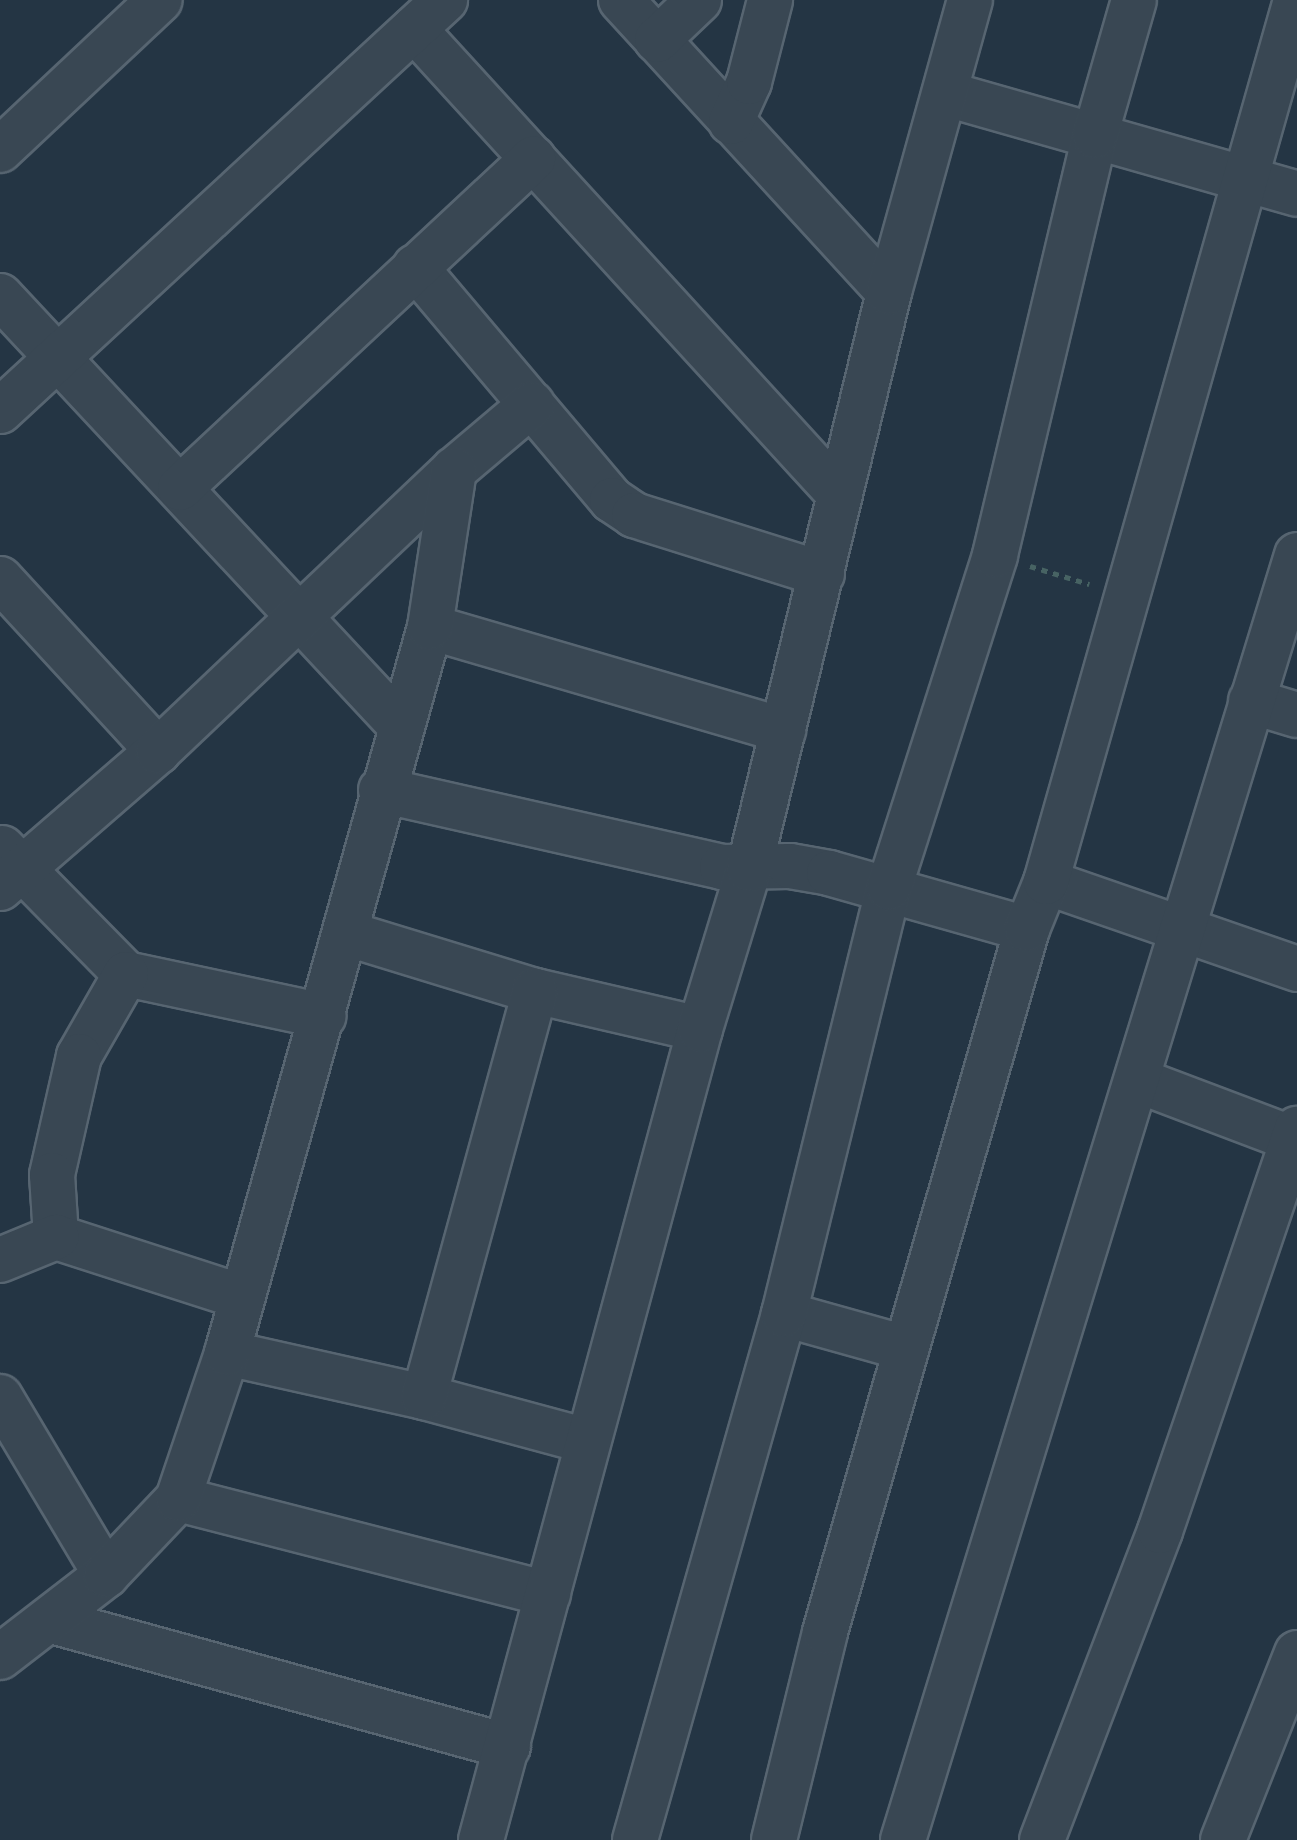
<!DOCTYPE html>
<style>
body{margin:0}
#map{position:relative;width:1297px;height:1840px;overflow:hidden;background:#243544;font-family:"Sofia Sans Condensed",sans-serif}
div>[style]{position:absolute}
.path>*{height:5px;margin-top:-2.5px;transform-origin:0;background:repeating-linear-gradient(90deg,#476363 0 6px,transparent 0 12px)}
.roads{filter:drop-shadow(2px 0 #576571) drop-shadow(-2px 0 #576571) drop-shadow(0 2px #576571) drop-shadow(0 -2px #576571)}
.minor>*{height:44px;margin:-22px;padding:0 22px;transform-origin:22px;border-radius:22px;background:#394753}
span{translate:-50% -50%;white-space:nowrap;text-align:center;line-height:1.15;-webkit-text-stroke:6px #1e2c39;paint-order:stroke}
</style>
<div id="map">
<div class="path">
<i style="left:1030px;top:566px;width:62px;rotate:17deg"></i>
</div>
<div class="roads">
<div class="minor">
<i style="left:621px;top:0;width:396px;rotate:47.5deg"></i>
<i style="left:414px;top:29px;width:630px;rotate:47.57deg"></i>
<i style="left:657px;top:40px;width:58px;rotate:-43.6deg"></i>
<i style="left:947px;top:94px;width:364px;rotate:15.9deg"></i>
<i style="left:731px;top:122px;width:44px;rotate:-65.8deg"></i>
<i style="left:749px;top:82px;width:85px;rotate:-75.6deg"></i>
<i style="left:0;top:150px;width:219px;rotate:-43.2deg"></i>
<i style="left:415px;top:267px;width:305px;rotate:49.8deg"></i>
<i style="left:612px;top:500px;width:27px;rotate:34deg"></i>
<i style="left:634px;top:515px;width:197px;rotate:17.4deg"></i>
<i style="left:0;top:296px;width:588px;rotate:47deg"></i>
<i style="left:0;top:411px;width:606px;rotate:-42.73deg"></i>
<i style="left:180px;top:488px;width:483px;rotate:-43deg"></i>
<i style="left:0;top:579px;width:234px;rotate:47.4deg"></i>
<i style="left:430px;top:627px;width:368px;rotate:16.3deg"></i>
<i style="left:1251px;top:701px;width:48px;rotate:16.9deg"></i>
<i style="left:381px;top:790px;width:350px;rotate:12.7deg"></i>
<i style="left:722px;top:867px;width:68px;rotate:-0.8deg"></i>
<i style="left:790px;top:866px;width:40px;rotate:10deg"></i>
<i style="left:829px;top:873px;width:206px;rotate:15.8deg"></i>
<i style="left:2px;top:848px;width:177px;rotate:45.5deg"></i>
<i style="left:126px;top:974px;width:202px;rotate:12deg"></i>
<i style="left:1046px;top:882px;width:266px;rotate:19.1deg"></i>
<i style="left:0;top:888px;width:209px;rotate:-40.9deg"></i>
<i style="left:158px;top:751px;width:408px;rotate:-43.5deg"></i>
<i style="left:454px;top:470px;width:102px;rotate:-40.2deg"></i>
<i style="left:345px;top:933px;width:199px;rotate:17deg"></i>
<i style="left:535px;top:991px;width:169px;rotate:13deg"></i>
<i style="left:126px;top:974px;width:95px;rotate:119.8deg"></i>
<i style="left:79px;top:1056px;width:122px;rotate:102.8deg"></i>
<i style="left:52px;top:1175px;width:62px;rotate:86.3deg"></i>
<i style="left:56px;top:1237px;width:195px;rotate:17.9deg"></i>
<i style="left:1137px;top:1080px;width:167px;rotate:20.7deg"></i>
<i style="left:0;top:1260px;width:61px;rotate:-22.3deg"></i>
<i style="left:784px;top:1314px;width:127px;rotate:15.6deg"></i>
<i style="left:227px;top:1353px;width:202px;rotate:12.6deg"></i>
<i style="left:424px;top:1397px;width:169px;rotate:15.1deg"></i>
<i style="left:0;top:1397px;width:207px;rotate:59.2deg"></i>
<i style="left:424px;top:1397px;width:421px;rotate:-74.7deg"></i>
<i style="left:178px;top:1499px;width:382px;rotate:14.4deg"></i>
<i style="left:52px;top:1621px;width:473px;rotate:15.4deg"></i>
<i style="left:0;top:1657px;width:134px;rotate:-37.7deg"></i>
<i style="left:106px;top:1575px;width:105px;rotate:-46.5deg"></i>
<i style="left:178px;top:1499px;width:154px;rotate:-71.4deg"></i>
<i style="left:227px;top:1353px;width:754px;rotate:-74.38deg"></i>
<i style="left:430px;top:627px;width:159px;rotate:-81.3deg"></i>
<i style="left:481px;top:1840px;width:840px;rotate:-74.89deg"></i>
<i style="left:700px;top:1029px;width:167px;rotate:-73deg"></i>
<i style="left:749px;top:869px;width:594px;rotate:-76.36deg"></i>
<i style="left:889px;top:292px;width:303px;rotate:-74.5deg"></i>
<i style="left:635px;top:1840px;width:547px;rotate:-74.18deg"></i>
<i style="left:784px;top:1314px;width:439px;rotate:-76.2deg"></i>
<i style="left:889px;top:888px;width:349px;rotate:-72.3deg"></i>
<i style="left:995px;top:555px;width:431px;rotate:-76.6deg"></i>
<i style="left:1095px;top:136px;width:141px;rotate:-74deg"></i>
<i style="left:774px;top:1840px;width:214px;rotate:-76.2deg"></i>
<i style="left:825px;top:1632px;width:731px;rotate:-73.97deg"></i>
<i style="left:1027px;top:929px;width:51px;rotate:-68deg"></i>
<i style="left:1046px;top:882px;width:917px;rotate:-74.17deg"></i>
<i style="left:903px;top:1840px;width:1344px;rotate:-72.95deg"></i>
<i style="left:1042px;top:1840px;width:331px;rotate:-69.1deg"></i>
<i style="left:1160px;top:1531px;width:425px;rotate:-71.2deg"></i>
<i style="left:1223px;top:1840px;width:201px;rotate:-68.4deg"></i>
</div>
</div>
</div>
